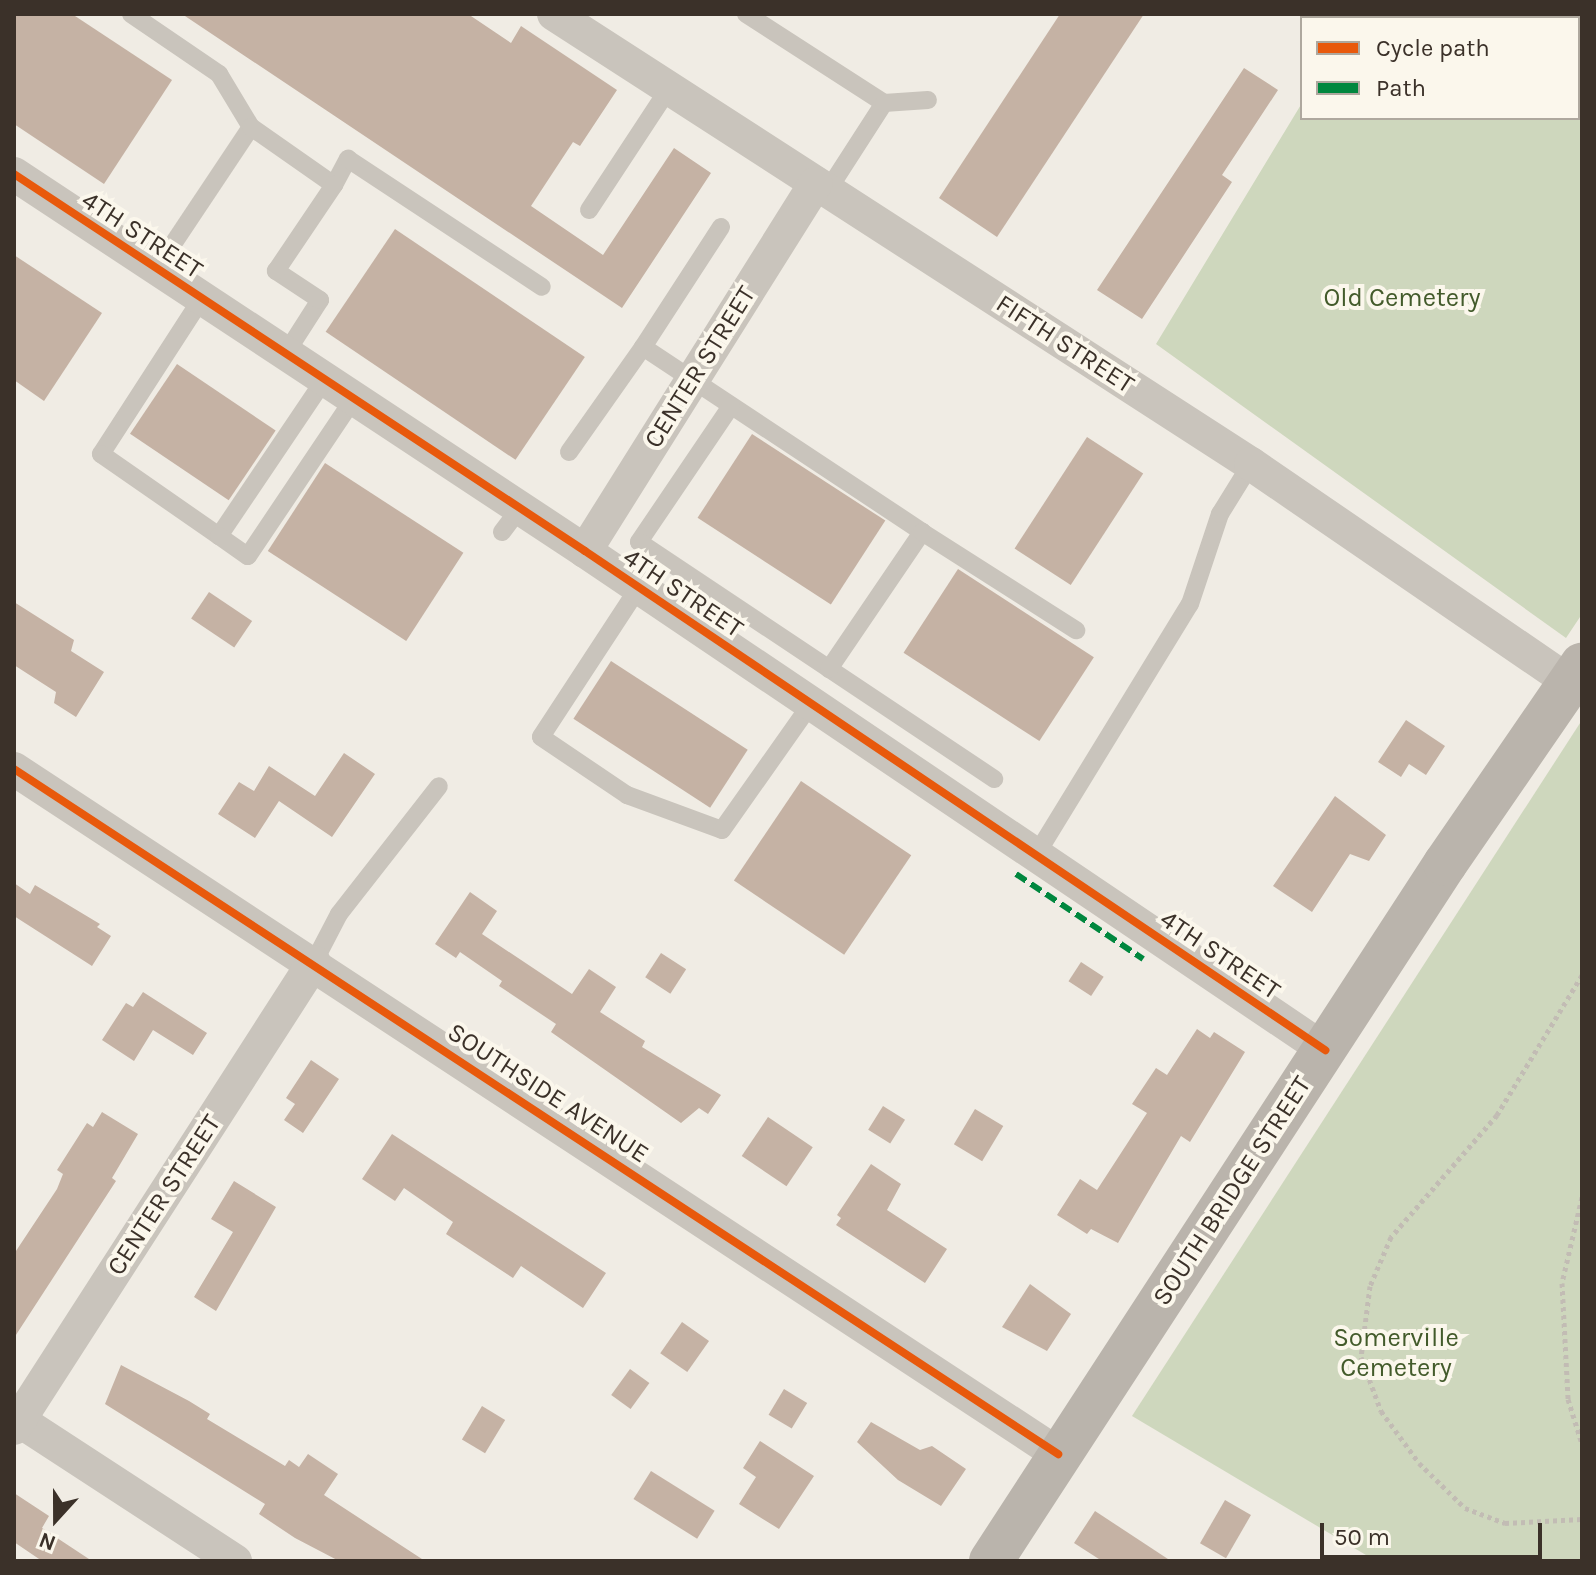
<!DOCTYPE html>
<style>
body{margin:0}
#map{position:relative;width:1596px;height:1575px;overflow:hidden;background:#f0ece4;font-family:Karla,sans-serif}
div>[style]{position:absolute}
.green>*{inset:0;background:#ced7bd}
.building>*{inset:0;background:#c5b2a4;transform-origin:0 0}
.path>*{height:5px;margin-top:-2.5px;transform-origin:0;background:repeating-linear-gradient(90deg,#c2bcb4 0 4px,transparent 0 8px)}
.lane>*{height:18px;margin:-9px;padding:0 9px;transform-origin:9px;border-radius:9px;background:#c9c4bc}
.street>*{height:34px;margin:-17px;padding:0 17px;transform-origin:17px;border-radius:17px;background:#c9c4bc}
.secondary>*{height:44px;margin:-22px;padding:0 22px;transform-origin:22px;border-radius:22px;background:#bab4ac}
.quiet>*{height:6px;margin-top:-3px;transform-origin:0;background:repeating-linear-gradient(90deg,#00873e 0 12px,transparent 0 18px)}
.cycleway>*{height:8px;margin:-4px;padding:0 4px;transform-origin:4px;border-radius:4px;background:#e8590c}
span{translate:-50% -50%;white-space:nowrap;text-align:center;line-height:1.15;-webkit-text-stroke:8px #fbf7ec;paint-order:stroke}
.street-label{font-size:26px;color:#3b3129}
.park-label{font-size:26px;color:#435b2b}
.frame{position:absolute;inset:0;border:16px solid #3b3129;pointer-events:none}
.legend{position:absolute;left:1300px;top:16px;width:280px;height:104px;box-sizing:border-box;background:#fbf7ec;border:2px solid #aea89e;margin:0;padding:10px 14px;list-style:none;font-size:24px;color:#3b3129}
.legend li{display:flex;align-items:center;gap:16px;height:40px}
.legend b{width:40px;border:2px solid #aea89e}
.north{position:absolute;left:16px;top:1479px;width:80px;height:80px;-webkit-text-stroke:6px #fbf7ec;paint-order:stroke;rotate:201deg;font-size:22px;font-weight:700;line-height:32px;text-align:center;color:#3b3129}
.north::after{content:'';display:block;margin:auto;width:28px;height:36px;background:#3b3129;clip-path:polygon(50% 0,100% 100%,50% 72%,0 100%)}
.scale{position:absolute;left:1320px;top:1523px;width:222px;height:36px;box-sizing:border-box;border:4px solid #3b3129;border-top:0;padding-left:10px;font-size:24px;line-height:28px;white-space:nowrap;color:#3b3129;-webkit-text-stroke:6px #fbf7ec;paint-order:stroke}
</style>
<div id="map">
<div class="green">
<i style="clip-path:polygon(1480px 14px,1582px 14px,1582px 614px,1566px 638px,1156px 344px,1302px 103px,1302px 118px,1578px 118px,1578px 18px)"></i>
<i style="clip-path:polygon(1582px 720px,1582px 1561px,1376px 1561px,1132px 1416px)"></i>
</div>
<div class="building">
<i style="clip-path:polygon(14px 14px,72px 14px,172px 80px,104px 184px,14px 124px)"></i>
<i style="clip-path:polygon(182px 14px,468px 14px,511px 43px,521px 26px,617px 90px,580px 146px,573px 142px,531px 206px,603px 255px,674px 148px,711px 173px,622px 308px)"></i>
<i style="clip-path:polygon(1060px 14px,1144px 14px,997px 237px,939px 198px)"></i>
<i style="clip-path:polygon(1244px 68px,1278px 90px,1222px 175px,1232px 182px,1142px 319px,1097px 290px)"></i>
<i style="left:395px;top:229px;width:229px;height:124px;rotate:34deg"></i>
<i style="clip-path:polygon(14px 255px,102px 313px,44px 401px,14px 380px)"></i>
<i style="left:177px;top:364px;width:119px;height:84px;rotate:34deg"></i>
<i style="left:752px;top:434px;width:159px;height:100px;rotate:33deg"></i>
<i style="left:1087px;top:437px;width:67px;height:133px;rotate:33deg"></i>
<i style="left:325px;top:463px;width:165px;height:105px;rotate:33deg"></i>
<i style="left:958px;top:569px;width:162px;height:100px;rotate:33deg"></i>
<i style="left:209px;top:592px;width:52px;height:32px;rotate:34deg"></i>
<i style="clip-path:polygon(14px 602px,74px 640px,71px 651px,104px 672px,76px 717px,54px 703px,56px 692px,14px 665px)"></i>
<i style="left:611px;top:661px;width:163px;height:69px;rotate:33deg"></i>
<i style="clip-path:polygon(1406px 720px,1445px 746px,1426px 775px,1409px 764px,1401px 777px,1378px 762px)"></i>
<i style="clip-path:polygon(344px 753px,375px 774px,332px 837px,279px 801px,255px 838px,218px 814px,239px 782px,254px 791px,269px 766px,315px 796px)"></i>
<i style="left:801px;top:781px;width:133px;height:120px;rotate:34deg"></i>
<i style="clip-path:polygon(1335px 796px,1386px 835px,1369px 861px,1350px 854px,1312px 912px,1273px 886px)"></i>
<i style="clip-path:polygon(14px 883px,30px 894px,35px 885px,100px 924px,97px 927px,111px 936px,92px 966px,14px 916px)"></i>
<i style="clip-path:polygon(470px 892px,497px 911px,482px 934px,572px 994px,589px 969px,616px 987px,600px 1012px,645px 1041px,642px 1047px,721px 1095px,708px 1114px,699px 1108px,681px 1123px,551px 1032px,556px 1024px,499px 986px,502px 981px,460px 952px,456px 958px,435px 944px)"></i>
<i style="left:661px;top:953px;width:30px;height:29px;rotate:33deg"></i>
<i style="left:1081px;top:962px;width:27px;height:23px;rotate:33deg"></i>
<i style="clip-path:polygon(143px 992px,207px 1033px,193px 1055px,153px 1030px,134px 1061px,102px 1040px,126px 1003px,133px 1007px)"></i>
<i style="clip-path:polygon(1197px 1029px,1210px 1038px,1214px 1032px,1245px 1052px,1190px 1142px,1181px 1136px,1118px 1243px,1091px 1229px,1087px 1234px,1057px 1215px,1080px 1179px,1097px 1190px,1147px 1113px,1132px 1104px,1156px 1068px,1167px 1075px)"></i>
<i style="clip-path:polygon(311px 1060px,339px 1079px,303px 1133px,284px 1120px,295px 1104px,286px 1098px)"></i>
<i style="left:883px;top:1106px;width:26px;height:28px;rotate:32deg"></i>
<i style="left:975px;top:1109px;width:33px;height:41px;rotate:31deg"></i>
<i style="clip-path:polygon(102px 1112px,138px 1134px,112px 1178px,116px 1181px,14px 1338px,14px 1254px,57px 1189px,63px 1174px,57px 1170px,87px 1123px,93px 1127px)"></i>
<i style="left:768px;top:1117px;width:54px;height:47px;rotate:34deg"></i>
<i style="clip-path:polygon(392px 1134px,606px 1273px,583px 1308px,521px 1266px,513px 1278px,446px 1234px,453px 1222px,404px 1188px,395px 1201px,362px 1179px)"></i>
<i style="clip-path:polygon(871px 1164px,901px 1184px,887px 1210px,947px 1249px,925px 1283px,836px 1225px,841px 1218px,837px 1215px)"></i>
<i style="clip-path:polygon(234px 1181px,276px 1207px,216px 1311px,194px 1297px,233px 1232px,211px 1219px)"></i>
<i style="clip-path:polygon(1030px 1284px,1071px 1314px,1047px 1351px,1002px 1327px)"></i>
<i style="left:682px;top:1322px;width:33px;height:38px;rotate:35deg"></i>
<i style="clip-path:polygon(121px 1365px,189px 1401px,210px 1414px,207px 1419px,285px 1466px,289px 1460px,299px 1467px,308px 1454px,338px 1474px,324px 1495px,425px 1561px,339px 1561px,295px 1538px,259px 1514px,265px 1504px,105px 1404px)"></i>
<i style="left:630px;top:1369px;width:24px;height:32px;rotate:36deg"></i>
<i style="left:784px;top:1389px;width:27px;height:30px;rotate:31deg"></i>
<i style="left:482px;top:1406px;width:27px;height:39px;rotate:31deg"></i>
<i style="clip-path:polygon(871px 1422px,920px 1450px,932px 1446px,966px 1469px,941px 1506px,898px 1480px,857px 1442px)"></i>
<i style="clip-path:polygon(760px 1441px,814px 1476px,779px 1529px,739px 1504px,756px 1477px,743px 1468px)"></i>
<i style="left:651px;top:1471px;width:75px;height:33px;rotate:32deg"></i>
<i style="clip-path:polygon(14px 1493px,49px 1516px,42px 1528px,92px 1561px,42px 1561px,14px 1542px)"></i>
<i style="left:1225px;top:1500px;width:30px;height:50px;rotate:30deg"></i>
<i style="clip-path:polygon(1095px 1511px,1171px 1561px,1102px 1561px,1074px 1543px)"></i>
</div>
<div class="path">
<i style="left:1582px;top:975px;width:164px;rotate:121.3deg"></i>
<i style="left:1497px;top:1115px;width:162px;rotate:131deg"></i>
<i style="left:1391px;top:1237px;width:53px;rotate:113.2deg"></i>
<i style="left:1370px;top:1286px;width:72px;rotate:97.2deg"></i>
<i style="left:1361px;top:1357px;width:58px;rotate:69.7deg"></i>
<i style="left:1381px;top:1411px;width:64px;rotate:53.8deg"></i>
<i style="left:1419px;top:1463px;width:64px;rotate:44.4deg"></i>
<i style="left:1465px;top:1508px;width:43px;rotate:20.6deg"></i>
<i style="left:1505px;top:1523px;width:77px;rotate:-3deg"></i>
<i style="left:1582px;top:1197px;width:88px;rotate:103.1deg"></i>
<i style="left:1562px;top:1283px;width:116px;rotate:87deg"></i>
<i style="left:1568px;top:1399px;width:47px;rotate:72.7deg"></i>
</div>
<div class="lane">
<i style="left:131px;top:14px;width:107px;rotate:34.3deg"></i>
<i style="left:219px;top:74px;width:62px;rotate:58.9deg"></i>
<i style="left:251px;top:127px;width:169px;rotate:123.7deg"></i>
<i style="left:746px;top:14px;width:164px;rotate:32.8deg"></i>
<i style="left:251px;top:127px;width:101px;rotate:34.9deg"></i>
<i style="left:334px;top:185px;width:30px;rotate:-62deg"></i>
<i style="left:348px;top:159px;width:232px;rotate:33.4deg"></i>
<i style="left:828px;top:190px;width:103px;rotate:-57.2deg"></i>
<i style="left:884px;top:103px;width:44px;rotate:-3.9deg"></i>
<i style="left:589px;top:210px;width:146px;rotate:-56.7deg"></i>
<i style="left:721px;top:227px;width:143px;rotate:123deg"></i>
<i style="left:643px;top:347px;width:335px;rotate:33.5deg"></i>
<i style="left:202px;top:298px;width:186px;rotate:122.9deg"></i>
<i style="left:101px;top:454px;width:144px;rotate:34.8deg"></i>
<i style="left:219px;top:536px;width:189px;rotate:-56deg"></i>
<i style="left:286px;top:353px;width:63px;rotate:-57.3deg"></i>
<i style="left:320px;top:300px;width:53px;rotate:-146.6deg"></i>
<i style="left:276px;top:271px;width:104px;rotate:-56deg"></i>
<i style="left:731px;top:406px;width:164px;rotate:124.1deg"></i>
<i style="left:639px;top:542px;width:427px;rotate:33.7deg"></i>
<i style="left:569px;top:452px;width:128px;rotate:-54.8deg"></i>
<i style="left:502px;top:532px;width:30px;rotate:-53deg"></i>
<i style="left:219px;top:536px;width:35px;rotate:35deg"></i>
<i style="left:248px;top:556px;width:190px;rotate:-56.1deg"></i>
<i style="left:639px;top:587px;width:179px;rotate:123.2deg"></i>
<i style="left:541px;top:737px;width:104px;rotate:34deg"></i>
<i style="left:627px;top:795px;width:101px;rotate:20.2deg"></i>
<i style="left:722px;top:830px;width:154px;rotate:-54.8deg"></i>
<i style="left:829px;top:669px;width:166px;rotate:-55.8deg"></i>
<i style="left:922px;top:532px;width:183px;rotate:32.5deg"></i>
<i style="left:1036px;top:855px;width:294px;rotate:-58.5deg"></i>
<i style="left:1190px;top:604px;width:95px;rotate:-71.6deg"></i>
<i style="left:1220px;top:514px;width:59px;rotate:-58.2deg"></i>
<i style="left:314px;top:962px;width:54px;rotate:-62.5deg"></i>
<i style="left:339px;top:914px;width:162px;rotate:-52deg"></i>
</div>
<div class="street">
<i style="left:554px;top:14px;width:830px;rotate:32.85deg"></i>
<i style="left:1251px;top:464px;width:388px;rotate:34.4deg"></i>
<i style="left:14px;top:174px;width:684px;rotate:33.43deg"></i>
<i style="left:585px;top:551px;width:893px;rotate:33.99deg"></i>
<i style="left:585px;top:551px;width:434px;rotate:-57.9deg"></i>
<i style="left:14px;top:769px;width:1249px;rotate:33.27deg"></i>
<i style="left:14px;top:1417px;width:264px;rotate:33.1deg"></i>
<i style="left:14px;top:1428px;width:554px;rotate:-57.23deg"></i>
</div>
<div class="secondary">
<i style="left:991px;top:1561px;width:832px;rotate:-56.92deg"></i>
<i style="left:1445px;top:864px;width:242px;rotate:-55.5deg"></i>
</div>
<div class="quiet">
<i style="left:1016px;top:874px;width:153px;rotate:33.8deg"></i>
</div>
<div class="cycleway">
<i style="left:14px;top:174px;width:684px;rotate:33.43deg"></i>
<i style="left:585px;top:551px;width:893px;rotate:33.99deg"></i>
<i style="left:14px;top:769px;width:1249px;rotate:33.27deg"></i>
</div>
<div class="street-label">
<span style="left:142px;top:235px;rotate:33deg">4TH STREET</span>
<span style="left:1065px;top:344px;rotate:33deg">FIFTH STREET</span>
<span style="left:700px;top:367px;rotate:-58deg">CENTER STREET</span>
<span style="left:683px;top:593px;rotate:34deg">4TH STREET</span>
<span style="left:1220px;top:955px;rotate:34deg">4TH STREET</span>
<span style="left:548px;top:1093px;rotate:33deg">SOUTHSIDE AVENUE</span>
<span style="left:1232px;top:1191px;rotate:-57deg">SOUTH BRIDGE STREET</span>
<span style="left:164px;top:1195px;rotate:-57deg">CENTER STREET</span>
</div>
<div class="park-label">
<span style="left:1402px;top:298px">Old Cemetery</span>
<span style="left:1396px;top:1353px">Somerville<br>Cemetery</span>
</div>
<div class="frame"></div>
<ul class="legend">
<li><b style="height:10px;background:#e8590c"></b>Cycle path</li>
<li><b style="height:10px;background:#00873e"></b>Path</li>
</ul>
<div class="north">N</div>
<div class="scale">50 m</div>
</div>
